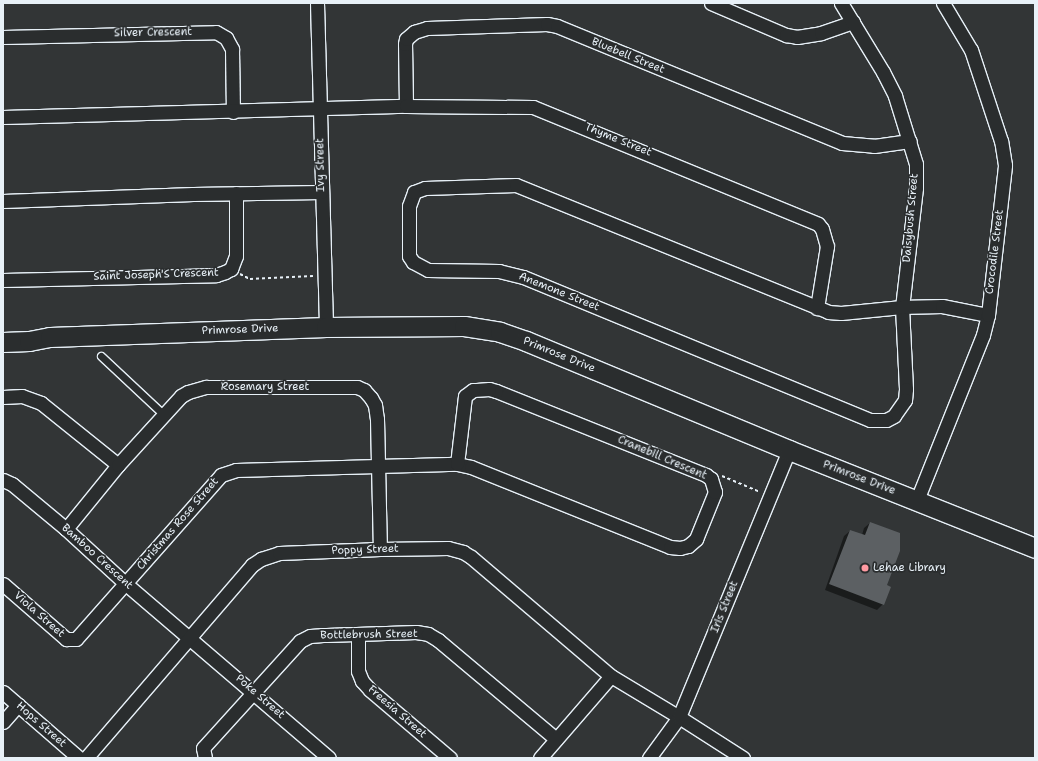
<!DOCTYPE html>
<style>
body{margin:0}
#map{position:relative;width:1038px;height:761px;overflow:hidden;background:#323536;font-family:"Shantell Sans",sans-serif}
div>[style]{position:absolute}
.shadow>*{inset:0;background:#0007}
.building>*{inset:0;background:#5c6063}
.path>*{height:2px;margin-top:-1px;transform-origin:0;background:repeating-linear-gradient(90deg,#e8f1f8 0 3px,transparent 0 6px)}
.roads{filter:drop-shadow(1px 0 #e8f1f8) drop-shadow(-1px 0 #e8f1f8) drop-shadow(0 1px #e8f1f8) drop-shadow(0 -1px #e8f1f8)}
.lane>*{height:7px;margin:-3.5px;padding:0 3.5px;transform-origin:3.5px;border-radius:3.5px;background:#2a2d2e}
.street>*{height:13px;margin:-6.5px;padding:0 6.5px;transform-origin:6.5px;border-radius:6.5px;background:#2a2d2e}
.secondary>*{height:19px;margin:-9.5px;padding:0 9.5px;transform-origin:9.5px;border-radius:9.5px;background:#2a2d2e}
.dots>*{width:11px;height:11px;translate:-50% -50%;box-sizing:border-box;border:2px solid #2a2d2e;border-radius:50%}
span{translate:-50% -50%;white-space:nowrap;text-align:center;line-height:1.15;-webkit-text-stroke:3.5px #2a2d2e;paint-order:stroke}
.street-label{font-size:11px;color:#e8f1f8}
.poi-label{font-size:11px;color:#e8f1f8}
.left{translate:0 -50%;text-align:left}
.frame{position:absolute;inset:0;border:4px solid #e8f1f8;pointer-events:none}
</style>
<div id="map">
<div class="shadow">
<i style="clip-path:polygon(870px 523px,886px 586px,883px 604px,877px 610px,825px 590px,844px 536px,850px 531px,862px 535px,864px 528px)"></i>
</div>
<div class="building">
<i style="clip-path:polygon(870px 522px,900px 533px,900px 551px,887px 585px,891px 587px,884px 605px,829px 584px,850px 530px,865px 535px)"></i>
</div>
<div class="path">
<i style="left:240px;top:274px;width:11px;rotate:27deg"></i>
<i style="left:250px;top:279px;width:63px;rotate:-2.7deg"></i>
<i style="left:722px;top:476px;width:41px;rotate:22.8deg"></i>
</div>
<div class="roads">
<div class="lane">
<i style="left:101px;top:356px;width:86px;rotate:43.1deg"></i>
</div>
<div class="street">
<i style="left:317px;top:3px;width:324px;rotate:88.4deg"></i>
<i style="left:711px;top:3px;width:82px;rotate:23.1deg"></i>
<i style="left:786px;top:35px;width:11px;rotate:10deg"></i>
<i style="left:797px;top:37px;width:24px;rotate:-9deg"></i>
<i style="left:821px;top:33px;width:34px;rotate:-19deg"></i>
<i style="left:841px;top:3px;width:81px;rotate:58.7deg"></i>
<i style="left:883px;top:72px;width:27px;rotate:63deg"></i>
<i style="left:895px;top:96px;width:71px;rotate:72.8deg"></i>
<i style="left:916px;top:164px;width:24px;rotate:90deg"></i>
<i style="left:916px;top:188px;width:120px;rotate:96.7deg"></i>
<i style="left:902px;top:307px;width:82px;rotate:87.2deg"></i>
<i style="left:906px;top:389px;width:11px;rotate:95deg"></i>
<i style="left:905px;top:400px;width:19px;rotate:125deg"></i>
<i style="left:894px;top:416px;width:9px;rotate:153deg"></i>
<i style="left:886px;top:420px;width:16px;rotate:180deg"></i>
<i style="left:870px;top:420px;width:375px;rotate:-157.6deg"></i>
<i style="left:523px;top:277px;width:25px;rotate:-166deg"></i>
<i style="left:499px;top:271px;width:71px;rotate:-179.2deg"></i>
<i style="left:428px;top:270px;width:17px;rotate:-152deg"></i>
<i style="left:413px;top:262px;width:7px;rotate:-124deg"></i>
<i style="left:409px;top:256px;width:50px;rotate:-90deg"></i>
<i style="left:409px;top:206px;width:15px;rotate:-70deg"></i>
<i style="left:414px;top:192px;width:12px;rotate:-20deg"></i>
<i style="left:425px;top:188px;width:91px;rotate:-1.9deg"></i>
<i style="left:516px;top:185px;width:337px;rotate:22.1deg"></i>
<i style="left:828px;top:312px;width:13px;rotate:4deg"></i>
<i style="left:841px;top:313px;width:61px;rotate:-5.6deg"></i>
<i style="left:902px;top:307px;width:40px;rotate:-1.4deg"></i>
<i style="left:942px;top:306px;width:47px;rotate:11.1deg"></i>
<i style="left:3px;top:37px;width:213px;rotate:-1.3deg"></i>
<i style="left:216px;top:32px;width:12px;rotate:31deg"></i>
<i style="left:226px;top:38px;width:13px;rotate:61deg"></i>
<i style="left:232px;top:49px;width:63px;rotate:89.1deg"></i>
<i style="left:406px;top:106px;width:62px;rotate:-90.9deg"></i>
<i style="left:405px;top:44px;width:5px;rotate:-79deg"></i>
<i style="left:406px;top:39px;width:11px;rotate:-41deg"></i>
<i style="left:414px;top:32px;width:14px;rotate:-17deg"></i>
<i style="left:427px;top:28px;width:120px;rotate:-1.9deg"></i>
<i style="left:547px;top:24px;width:10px;rotate:11deg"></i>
<i style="left:557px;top:26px;width:308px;rotate:22.3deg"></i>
<i style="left:842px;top:143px;width:32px;rotate:5deg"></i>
<i style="left:874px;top:146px;width:36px;rotate:-8deg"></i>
<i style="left:3px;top:117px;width:403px;rotate:-1.6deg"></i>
<i style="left:406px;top:106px;width:127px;rotate:0.5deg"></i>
<i style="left:533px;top:107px;width:308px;rotate:22.3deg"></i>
<i style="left:818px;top:224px;width:6px;rotate:51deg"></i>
<i style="left:822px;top:229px;width:18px;rotate:74deg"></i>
<i style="left:827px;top:246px;width:63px;rotate:99.2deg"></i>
<i style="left:3px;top:201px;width:190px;rotate:-2.1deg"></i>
<i style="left:193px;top:194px;width:128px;rotate:-0.9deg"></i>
<i style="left:3px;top:280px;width:213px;rotate:-1.3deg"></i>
<i style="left:216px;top:275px;width:9px;rotate:-18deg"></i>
<i style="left:225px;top:272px;width:7px;rotate:-27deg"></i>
<i style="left:231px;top:269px;width:14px;rotate:-69deg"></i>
<i style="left:236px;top:256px;width:63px;rotate:-90deg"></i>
<i style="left:3px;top:397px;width:19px;rotate:-3deg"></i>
<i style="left:22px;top:396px;width:20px;rotate:20deg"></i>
<i style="left:41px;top:403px;width:99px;rotate:38.8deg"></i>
<i style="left:3px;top:480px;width:10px;rotate:24deg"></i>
<i style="left:12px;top:484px;width:70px;rotate:39.8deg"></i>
<i style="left:66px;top:529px;width:81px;rotate:42.5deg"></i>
<i style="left:126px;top:584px;width:267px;rotate:40.6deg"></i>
<i style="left:917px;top:500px;width:178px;rotate:-68.2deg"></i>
<i style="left:983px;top:335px;width:21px;rotate:-76deg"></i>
<i style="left:988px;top:315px;width:151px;rotate:-83.5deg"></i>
<i style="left:1005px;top:165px;width:24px;rotate:-99deg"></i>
<i style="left:1001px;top:141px;width:96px;rotate:-108.2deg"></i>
<i style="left:971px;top:50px;width:55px;rotate:-120.8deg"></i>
<i style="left:66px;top:529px;width:82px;rotate:-50.9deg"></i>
<i style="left:118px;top:465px;width:93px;rotate:-47.6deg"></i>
<i style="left:181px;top:396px;width:8px;rotate:-30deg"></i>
<i style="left:188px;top:392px;width:19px;rotate:-16deg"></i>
<i style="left:206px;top:387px;width:151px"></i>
<i style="left:357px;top:387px;width:8px;rotate:23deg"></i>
<i style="left:364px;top:390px;width:11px;rotate:49deg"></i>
<i style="left:371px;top:398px;width:8px;rotate:60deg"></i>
<i style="left:375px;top:405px;width:14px;rotate:82deg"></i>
<i style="left:377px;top:419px;width:130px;rotate:88.7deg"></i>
<i style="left:3px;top:584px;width:84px;rotate:41.1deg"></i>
<i style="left:66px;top:639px;width:10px"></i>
<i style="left:76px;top:639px;width:219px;rotate:-48.5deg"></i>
<i style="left:221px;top:475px;width:16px;rotate:-18deg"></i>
<i style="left:236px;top:470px;width:221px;rotate:-1.6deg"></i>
<i style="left:457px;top:464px;width:14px;rotate:12deg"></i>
<i style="left:471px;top:467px;width:214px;rotate:21.9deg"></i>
<i style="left:670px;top:547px;width:10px;rotate:6deg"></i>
<i style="left:680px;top:548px;width:8px;rotate:-14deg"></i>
<i style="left:688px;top:546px;width:11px;rotate:-41deg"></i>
<i style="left:696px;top:539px;width:51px;rotate:-68deg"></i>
<i style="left:715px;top:492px;width:14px;rotate:-107deg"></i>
<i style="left:711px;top:479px;width:6px;rotate:-141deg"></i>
<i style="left:706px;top:475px;width:226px;rotate:-158.2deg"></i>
<i style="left:496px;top:391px;width:7px;rotate:-164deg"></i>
<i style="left:489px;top:389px;width:16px;rotate:176deg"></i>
<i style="left:473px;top:390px;width:10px;rotate:143deg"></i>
<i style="left:465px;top:396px;width:68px;rotate:96.7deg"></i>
<i style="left:358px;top:634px;width:37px;rotate:90deg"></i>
<i style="left:358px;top:671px;width:11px;rotate:68deg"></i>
<i style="left:362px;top:681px;width:12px;rotate:48deg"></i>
<i style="left:370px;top:690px;width:105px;rotate:40.4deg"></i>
<i style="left:3px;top:692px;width:101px;rotate:41deg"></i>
<i style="left:3px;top:722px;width:23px;rotate:-49deg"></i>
<i style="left:86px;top:758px;width:255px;rotate:-49.3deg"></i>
<i style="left:252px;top:565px;width:11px;rotate:-34deg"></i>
<i style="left:261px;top:559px;width:19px;rotate:-18deg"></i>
<i style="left:279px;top:553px;width:101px;rotate:-2.3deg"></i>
<i style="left:380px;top:549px;width:68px;rotate:-0.8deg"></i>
<i style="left:448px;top:548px;width:16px;rotate:15deg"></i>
<i style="left:463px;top:552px;width:9px;rotate:32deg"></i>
<i style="left:471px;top:557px;width:184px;rotate:40.4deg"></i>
<i style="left:611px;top:676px;width:79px;rotate:31.1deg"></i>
<i style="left:679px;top:717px;width:76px;rotate:32.6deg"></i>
<i style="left:205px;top:758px;width:10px;rotate:-101deg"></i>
<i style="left:203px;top:748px;width:144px;rotate:-47.8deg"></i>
<i style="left:300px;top:641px;width:11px;rotate:-27deg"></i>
<i style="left:310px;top:636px;width:16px;rotate:-4deg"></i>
<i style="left:326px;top:635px;width:90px;rotate:-1.9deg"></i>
<i style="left:416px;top:632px;width:12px;rotate:9deg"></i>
<i style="left:428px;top:634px;width:12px;rotate:31deg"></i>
<i style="left:438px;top:640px;width:154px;rotate:40deg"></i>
<i style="left:540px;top:758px;width:108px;rotate:-49.1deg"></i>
<i style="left:649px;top:758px;width:51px;rotate:-53.8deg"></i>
<i style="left:679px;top:717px;width:289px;rotate:-67.6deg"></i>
</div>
<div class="secondary">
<i style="left:3px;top:342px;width:26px;rotate:-2deg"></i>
<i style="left:29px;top:341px;width:21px;rotate:-11deg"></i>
<i style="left:50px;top:337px;width:276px;rotate:-2.1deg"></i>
<i style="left:326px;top:327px;width:138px;rotate:-0.4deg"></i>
<i style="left:464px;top:326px;width:36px;rotate:9deg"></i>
<i style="left:500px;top:332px;width:28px;rotate:19deg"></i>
<i style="left:526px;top:341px;width:285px;rotate:22.5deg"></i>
<i style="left:789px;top:450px;width:265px;rotate:21.7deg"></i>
</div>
</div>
<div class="dots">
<i style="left:865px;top:568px;background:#ff9aa2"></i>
</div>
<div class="street-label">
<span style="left:153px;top:33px;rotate:-1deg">Silver Crescent</span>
<span style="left:628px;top:56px;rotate:22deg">Bluebell Street</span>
<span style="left:618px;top:140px;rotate:22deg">Thyme Street</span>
<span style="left:321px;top:165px;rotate:-91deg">Ivy Street</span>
<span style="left:911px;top:218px;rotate:-85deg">Daisybush Street</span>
<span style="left:995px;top:252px;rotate:-83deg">Crocodile Street</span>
<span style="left:156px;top:275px;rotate:-2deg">Saint Joseph'S Crescent</span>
<span style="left:559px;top:292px;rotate:22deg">Anemone Street</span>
<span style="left:240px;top:330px;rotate:-2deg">Primrose Drive</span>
<span style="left:559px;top:355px;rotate:22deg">Primrose Drive</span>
<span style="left:265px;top:387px">Rosemary Street</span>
<span style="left:662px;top:458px;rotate:23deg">Cranebill Crescent</span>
<span style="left:859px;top:478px;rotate:21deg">Primrose Drive</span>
<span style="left:178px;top:524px;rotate:-49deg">Christmas Rose Street</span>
<span style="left:365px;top:550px;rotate:-2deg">Poppy Street</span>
<span style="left:97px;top:557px;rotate:42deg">Bamboo Crescent</span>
<span style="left:725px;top:607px;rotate:-68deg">Iris Street</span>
<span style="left:39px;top:615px;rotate:41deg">Viola Street</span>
<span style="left:369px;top:635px;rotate:-1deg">Bottlebrush Street</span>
<span style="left:260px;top:697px;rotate:41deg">Poke Street</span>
<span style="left:397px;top:712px;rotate:41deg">Freesia Street</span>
<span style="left:41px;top:725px;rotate:41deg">Hops Street</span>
</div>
<div class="poi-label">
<span class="left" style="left:873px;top:568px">Lehae Library</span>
</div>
<div class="frame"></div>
</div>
